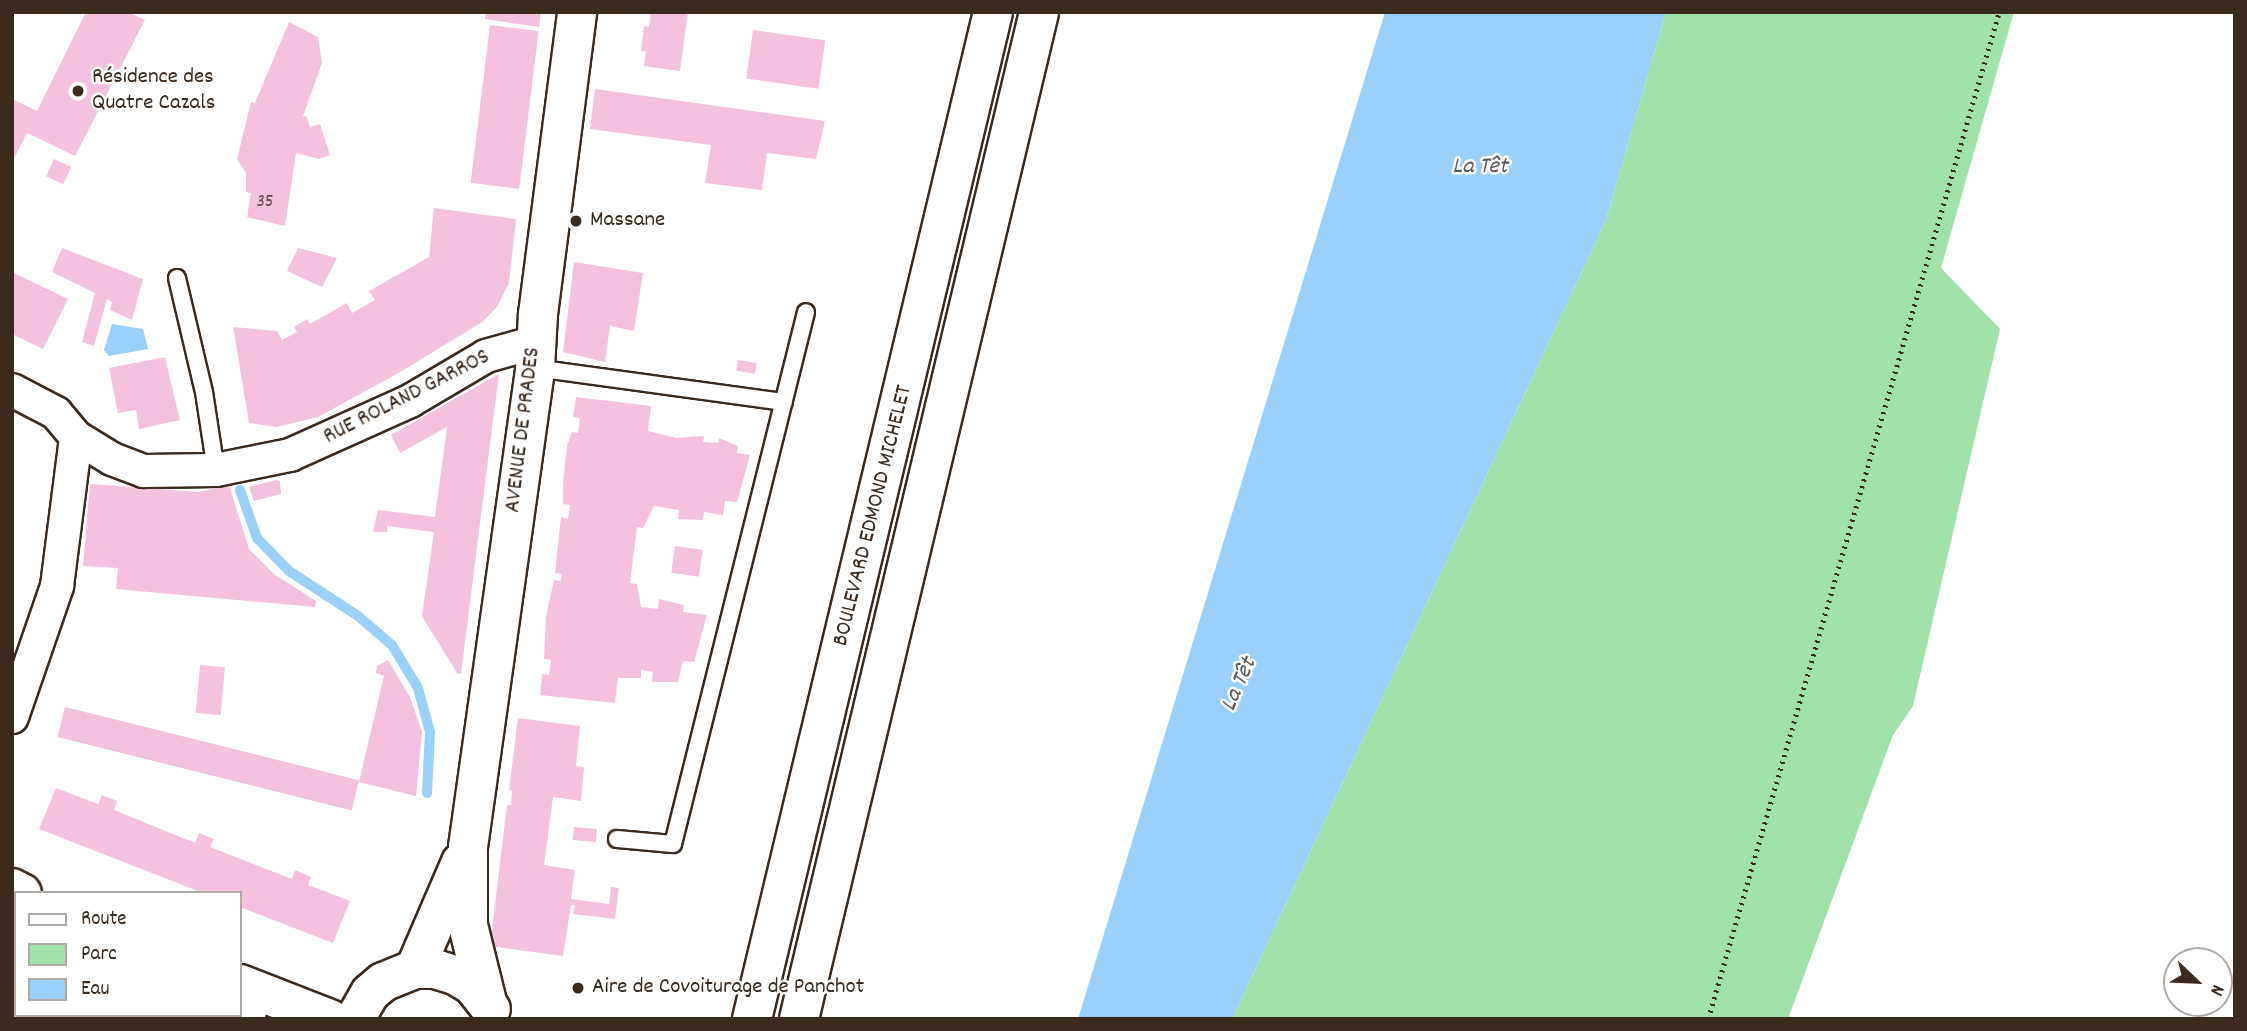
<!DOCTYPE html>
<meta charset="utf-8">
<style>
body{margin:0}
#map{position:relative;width:2247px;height:1031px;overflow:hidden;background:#fff;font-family:Dekko,sans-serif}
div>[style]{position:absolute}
.green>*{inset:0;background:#a1e2ab}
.water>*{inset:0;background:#9ad0f9}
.stream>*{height:10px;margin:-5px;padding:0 5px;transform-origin:5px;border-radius:5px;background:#9ad0f9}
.building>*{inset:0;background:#f4c1df;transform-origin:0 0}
.path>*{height:4.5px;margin-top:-2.25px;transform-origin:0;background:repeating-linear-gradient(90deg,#3b2a1e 0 2px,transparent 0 7px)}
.roads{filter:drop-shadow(2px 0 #3b2a1e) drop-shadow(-2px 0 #3b2a1e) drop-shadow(0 2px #3b2a1e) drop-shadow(0 -2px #3b2a1e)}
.lane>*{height:16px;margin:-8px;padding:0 8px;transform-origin:8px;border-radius:8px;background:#fff}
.street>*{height:32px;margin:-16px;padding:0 16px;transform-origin:16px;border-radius:16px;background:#fff}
.secondary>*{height:38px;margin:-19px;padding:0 19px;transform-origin:19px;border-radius:19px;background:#fff}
.highway>*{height:38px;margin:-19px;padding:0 19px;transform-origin:19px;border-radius:19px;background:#fff}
.dots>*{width:19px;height:19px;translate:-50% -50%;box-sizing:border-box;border:4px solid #fff;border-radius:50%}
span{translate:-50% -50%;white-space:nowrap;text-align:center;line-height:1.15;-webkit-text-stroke:5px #fff;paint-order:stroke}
.number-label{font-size:19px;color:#69504e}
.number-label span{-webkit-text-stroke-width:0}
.poi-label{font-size:23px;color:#3b2a1e}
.left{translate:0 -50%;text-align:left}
.street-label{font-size:23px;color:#3b2a1e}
.water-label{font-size:24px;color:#585c60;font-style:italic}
.frame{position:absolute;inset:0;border:14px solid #3b2a1e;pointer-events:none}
.legend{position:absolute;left:14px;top:891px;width:228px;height:126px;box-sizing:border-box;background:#fff;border:2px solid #b1aaa5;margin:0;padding:9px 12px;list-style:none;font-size:21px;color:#3b2a1e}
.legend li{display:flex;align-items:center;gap:14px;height:35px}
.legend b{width:35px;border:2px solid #b1aaa5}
.north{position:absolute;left:2163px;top:947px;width:70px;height:70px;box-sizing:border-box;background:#fff;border:2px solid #b1aaa5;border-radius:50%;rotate:113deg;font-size:19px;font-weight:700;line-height:28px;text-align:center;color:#3b2a1e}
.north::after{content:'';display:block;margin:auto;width:24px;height:32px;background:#3b2a1e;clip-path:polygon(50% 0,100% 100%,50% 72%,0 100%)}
</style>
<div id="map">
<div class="green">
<i style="clip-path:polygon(1666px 12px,2014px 12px,1941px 268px,2000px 329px,1913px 706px,1893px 735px,1788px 1019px,1232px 1019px,1606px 220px)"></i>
</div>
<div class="water">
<i style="clip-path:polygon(1385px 12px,1666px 12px,1606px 220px,1232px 1019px,1078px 1019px)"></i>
<i style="clip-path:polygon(112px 324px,143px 329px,148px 349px,109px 356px,104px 350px)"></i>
</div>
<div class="stream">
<i style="left:240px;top:490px;width:51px;rotate:70.5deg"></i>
<i style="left:257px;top:538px;width:46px;rotate:45.9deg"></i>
<i style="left:289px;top:571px;width:82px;rotate:33.1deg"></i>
<i style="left:358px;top:616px;width:45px;rotate:40.5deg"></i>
<i style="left:392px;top:645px;width:50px;rotate:58.8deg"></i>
<i style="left:418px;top:688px;width:46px;rotate:74.7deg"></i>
<i style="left:430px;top:732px;width:61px;rotate:92.8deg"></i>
</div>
<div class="building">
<i style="clip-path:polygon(86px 12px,128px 12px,145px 20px,75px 156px,27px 133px,12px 162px,12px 99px,37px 111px)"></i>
<i style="clip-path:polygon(486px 12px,541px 12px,539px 27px,485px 19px)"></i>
<i style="clip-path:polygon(651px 12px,688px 12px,680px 71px,644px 66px,646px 51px,641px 51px,644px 26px,649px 27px)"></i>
<i style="clip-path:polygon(289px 22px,318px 37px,322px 63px,303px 116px,307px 117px,310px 127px,320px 124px,330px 155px,319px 159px,296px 153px,285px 226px,247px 217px,251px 193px,246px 192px,246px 173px,237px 159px,251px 102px,255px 103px)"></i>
<i style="left:490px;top:25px;width:49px;height:159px;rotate:7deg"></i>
<i style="left:753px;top:30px;width:73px;height:49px;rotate:8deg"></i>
<i style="clip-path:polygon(595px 89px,825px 121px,816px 159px,767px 153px,762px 190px,705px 183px,711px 145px,590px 129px)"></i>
<i style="left:54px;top:159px;width:19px;height:19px;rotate:25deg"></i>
<i style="clip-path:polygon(434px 208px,516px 219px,509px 283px,497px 307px,482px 322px,402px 371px,318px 417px,276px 427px,249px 423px,233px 327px,277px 331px,282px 340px,297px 332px,294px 327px,307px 319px,310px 324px,347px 303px,352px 313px,375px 300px,369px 291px,429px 257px)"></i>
<i style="clip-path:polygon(62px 248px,143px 279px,132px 320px,110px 310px,112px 302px,107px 299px,94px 346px,82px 342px,95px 293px,52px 272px)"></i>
<i style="clip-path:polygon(298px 248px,337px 258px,322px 287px,287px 271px)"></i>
<i style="clip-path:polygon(574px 262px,643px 273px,634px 331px,610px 326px,605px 362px,563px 352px)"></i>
<i style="clip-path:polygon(12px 272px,68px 299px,43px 349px,12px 334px)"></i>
<i style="clip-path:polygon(165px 357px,180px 420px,139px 429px,136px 410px,118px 413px,109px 368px)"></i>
<i style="left:738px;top:360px;width:19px;height:11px;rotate:9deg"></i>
<i style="clip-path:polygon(499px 374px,488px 460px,461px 674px,457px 673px,422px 616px,434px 532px,387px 526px,387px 532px,373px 532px,378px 510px,435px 517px,447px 427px,400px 453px,391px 435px)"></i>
<i style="clip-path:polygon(576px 397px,651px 406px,648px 431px,676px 438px,704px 436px,703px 442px,718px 443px,719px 438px,738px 446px,737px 453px,750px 455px,737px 502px,725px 501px,723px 515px,704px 512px,703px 520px,678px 519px,679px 510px,654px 506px,643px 528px,637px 527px,630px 583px,637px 584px,641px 607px,658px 609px,659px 599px,684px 605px,683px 612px,707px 615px,694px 662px,683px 661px,678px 682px,652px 682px,653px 672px,641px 670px,641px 678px,618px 678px,615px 703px,540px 695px,542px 674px,549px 675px,551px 660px,544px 659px,546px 616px,554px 580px,561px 581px,562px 574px,555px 573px,561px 517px,568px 519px,570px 505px,563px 504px,563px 482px,567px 446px,572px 432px,578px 433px,580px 418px,573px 417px)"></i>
<i style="clip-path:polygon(276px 480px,280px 481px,281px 494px,254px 501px,249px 487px)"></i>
<i style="clip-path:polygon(90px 484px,199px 492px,229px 485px,249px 549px,274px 574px,316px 601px,315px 607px,116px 589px,118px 568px,83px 566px)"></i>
<i style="left:675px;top:546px;width:28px;height:27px;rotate:8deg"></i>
<i style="clip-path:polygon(388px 660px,410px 697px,422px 732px,416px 796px,359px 782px,384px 676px,376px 673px,377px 666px)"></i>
<i style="left:200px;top:665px;width:25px;height:48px;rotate:5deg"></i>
<i style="left:65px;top:707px;width:303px;height:31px;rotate:14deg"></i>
<i style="clip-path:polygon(518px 718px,580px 726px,576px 766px,584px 767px,581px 801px,553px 797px,544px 865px,575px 870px,571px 899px,609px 904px,611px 887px,619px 888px,615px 919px,573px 914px,575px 906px,571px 905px,563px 956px,490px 946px,507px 805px,511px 805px,512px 791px,509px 790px)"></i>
<i style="clip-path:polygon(56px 788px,98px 804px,102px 795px,117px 801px,114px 810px,195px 843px,199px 833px,214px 839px,210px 847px,292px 879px,295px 870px,311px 877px,308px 885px,350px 901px,333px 943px,240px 907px,240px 893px,203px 893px,39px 829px)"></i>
<i style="left:574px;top:827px;width:23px;height:13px;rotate:5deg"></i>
<i style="clip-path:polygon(12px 966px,16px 967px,16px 1015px,139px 1015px,147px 1019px,14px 1019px)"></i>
</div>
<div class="path">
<i style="left:1708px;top:1019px;width:1048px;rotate:-73.88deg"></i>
</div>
<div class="roads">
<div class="lane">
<i style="left:177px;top:278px;width:117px;rotate:76.7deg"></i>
<i style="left:204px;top:392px;width:79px;rotate:81.3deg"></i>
<i style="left:535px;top:368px;width:251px;rotate:7.8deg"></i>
<i style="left:617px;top:839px;width:56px;rotate:5.1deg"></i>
<i style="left:673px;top:844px;width:548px;rotate:-75.96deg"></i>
</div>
<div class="street">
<i style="left:12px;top:390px;width:50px;rotate:27.6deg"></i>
<i style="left:56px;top:413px;width:31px;rotate:50deg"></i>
<i style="left:76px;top:437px;width:42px;rotate:31.4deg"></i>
<i style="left:112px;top:459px;width:34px;rotate:21deg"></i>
<i style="left:144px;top:471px;width:72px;rotate:-0.8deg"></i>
<i style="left:216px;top:470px;width:76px;rotate:-11.5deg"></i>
<i style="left:290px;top:455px;width:132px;rotate:-24.2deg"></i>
<i style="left:410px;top:401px;width:88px;rotate:-30.6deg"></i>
<i style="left:486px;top:356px;width:52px;rotate:-15.6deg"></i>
<i style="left:12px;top:717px;width:139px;rotate:-71deg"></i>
<i style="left:57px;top:586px;width:150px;rotate:-82.7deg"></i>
<i style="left:247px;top:1019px;width:31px;rotate:-69deg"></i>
</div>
<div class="secondary">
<i style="left:12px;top:888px;width:11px;rotate:27deg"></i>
<i style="left:415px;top:969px;width:116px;rotate:-66.7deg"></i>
<i style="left:240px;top:984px;width:97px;rotate:21.3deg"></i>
<i style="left:487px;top:1002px;width:79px;rotate:-103.9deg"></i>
<i style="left:468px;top:925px;width:78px;rotate:-90deg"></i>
<i style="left:468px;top:847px;width:484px;rotate:-82deg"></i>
<i style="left:535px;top:368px;width:54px;rotate:-86.8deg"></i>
<i style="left:538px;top:314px;width:305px;rotate:-82.6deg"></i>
<i style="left:355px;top:1019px;width:30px;rotate:-60deg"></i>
<i style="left:370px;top:993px;width:17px;rotate:-40deg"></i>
<i style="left:383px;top:982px;width:35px;rotate:-22deg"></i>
<i style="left:415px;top:969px;width:20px"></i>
<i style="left:435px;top:969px;width:21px;rotate:17deg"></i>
<i style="left:455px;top:975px;width:21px;rotate:31deg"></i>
<i style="left:473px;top:986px;width:29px;rotate:52deg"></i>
</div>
<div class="highway">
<i style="left:752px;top:1019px;width:1035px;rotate:-76.54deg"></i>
<i style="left:799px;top:1019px;width:1035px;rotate:-76.59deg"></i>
</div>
</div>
<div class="dots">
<i style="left:78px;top:91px;background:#3b2a1e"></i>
<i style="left:576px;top:221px;background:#3b2a1e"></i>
<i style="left:578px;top:988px;background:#3b2a1e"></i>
</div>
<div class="number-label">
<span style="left:265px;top:203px">35</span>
</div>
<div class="poi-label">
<span class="left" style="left:92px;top:91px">Résidence des<br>Quatre Cazals</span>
<span class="left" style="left:590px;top:221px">Massane</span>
<span class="left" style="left:592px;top:988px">Aire de Covoiturage de Panchot</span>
</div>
<div class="street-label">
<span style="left:407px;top:398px;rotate:-27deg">RUE ROLAND GARROS</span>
<span style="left:524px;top:430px;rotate:-83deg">AVENUE DE PRADES</span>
<span style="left:874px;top:516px;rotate:-76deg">BOULEVARD EDMOND MICHELET</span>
</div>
<div class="water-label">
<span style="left:1480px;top:168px">La Têt</span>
<span style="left:1240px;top:685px;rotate:-66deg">La Têt</span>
</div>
<div class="frame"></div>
<ul class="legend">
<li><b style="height:9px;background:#fff"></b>Route</li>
<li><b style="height:19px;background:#a1e2ab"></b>Parc</li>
<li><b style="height:19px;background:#9ad0f9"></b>Eau</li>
</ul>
<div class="north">N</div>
</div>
